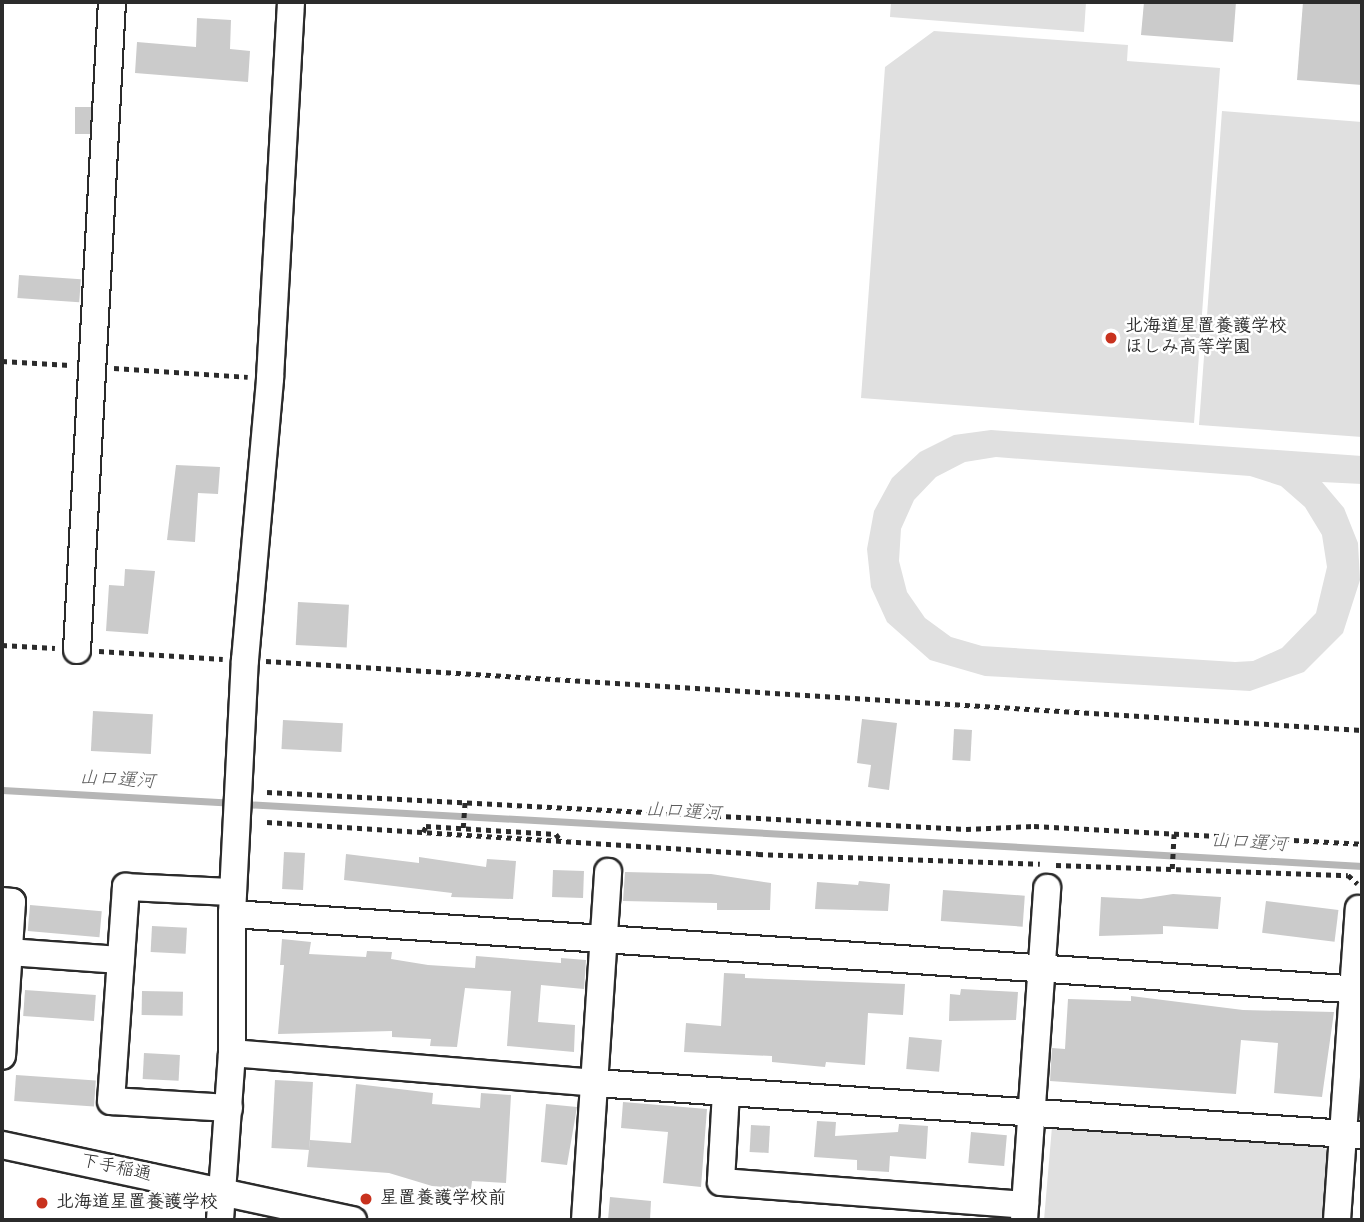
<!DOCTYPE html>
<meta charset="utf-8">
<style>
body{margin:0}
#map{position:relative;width:1364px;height:1222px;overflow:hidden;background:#fff;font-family:Kalam,"Klee One",sans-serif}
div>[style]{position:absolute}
.green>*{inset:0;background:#e0e0e0}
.stream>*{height:7px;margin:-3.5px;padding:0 3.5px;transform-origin:3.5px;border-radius:3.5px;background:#b6b6b6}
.building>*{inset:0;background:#cbcbcb;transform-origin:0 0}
.path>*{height:4.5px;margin-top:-2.25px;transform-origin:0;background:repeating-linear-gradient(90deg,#2b2b2b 0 5px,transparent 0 10px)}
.roads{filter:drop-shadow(2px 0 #2b2b2b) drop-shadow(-2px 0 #2b2b2b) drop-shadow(0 2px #2b2b2b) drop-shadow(0 -2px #2b2b2b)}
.minor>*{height:26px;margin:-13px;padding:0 13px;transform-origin:13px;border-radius:13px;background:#fff}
.dots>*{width:19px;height:19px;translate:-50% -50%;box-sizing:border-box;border:4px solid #fff;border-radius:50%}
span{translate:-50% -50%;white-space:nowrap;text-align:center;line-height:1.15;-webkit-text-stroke:5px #fff;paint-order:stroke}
.poi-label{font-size:18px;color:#2b2b2b;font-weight:700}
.left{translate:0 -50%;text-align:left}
.street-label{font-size:18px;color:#2b2b2b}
.water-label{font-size:19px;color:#5c5c5c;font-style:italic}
.frame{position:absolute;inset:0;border:4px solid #2b2b2b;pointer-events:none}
</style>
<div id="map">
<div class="green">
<i style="clip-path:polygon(891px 2px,1086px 2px,1084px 32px,890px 17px)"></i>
<i style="clip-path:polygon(934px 31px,1128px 45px,1127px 61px,1220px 68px,1194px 423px,861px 398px,885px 67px)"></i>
<i style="clip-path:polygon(1222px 111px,1362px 122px,1362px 437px,1199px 425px)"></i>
<i style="clip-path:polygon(evenodd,991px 430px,1362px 456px,1362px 484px,1322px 482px,1344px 508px,1358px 543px,1360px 580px,1343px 633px,1304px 672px,1250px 691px,985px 676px,930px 660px,887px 622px,871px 587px,867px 549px,874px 511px,892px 478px,920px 452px,954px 435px,991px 430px,996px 457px,1250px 476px,1281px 486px,1305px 507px,1322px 535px,1327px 567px,1316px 613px,1282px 648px,1253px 661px,1235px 662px,982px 646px,951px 637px,925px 618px,907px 592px,899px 561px,901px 529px,914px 500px,936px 477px,965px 462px,996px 457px)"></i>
<i style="clip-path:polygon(1052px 1127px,1317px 1142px,1330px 1153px,1322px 1220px,1044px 1220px)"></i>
</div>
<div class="stream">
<i style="left:2px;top:790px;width:230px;rotate:3.2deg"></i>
<i style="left:244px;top:804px;width:1120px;rotate:3.17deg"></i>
</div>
<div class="building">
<i style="clip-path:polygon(1144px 2px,1236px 2px,1233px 42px,1141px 35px)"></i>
<i style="clip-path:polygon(1303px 2px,1362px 2px,1362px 85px,1297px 80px)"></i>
<i style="clip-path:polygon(197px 18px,231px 20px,230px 49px,250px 51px,248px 82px,135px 73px,137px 42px,196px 47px)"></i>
<i style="left:75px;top:107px;width:16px;height:27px"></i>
<i style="left:19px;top:275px;width:62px;height:23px;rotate:4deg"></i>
<i style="clip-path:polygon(176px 465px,220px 467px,218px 494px,198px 493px,195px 542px,167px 540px)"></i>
<i style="clip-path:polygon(125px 569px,155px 571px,148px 634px,106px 631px,109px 585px,124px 586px)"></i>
<i style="left:298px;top:602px;width:51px;height:43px;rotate:3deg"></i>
<i style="left:93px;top:711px;width:60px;height:40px;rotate:3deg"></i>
<i style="clip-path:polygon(862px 719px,897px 723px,889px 790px,868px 787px,871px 765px,857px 763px)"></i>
<i style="left:283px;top:720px;width:60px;height:29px;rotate:3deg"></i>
<i style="left:954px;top:729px;width:18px;height:31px;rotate:3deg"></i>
<i style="left:284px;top:852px;width:21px;height:37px;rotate:3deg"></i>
<i style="clip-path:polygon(346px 854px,419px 863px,419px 857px,486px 867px,487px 859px,516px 861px,513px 899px,451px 897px,452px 893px,344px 880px)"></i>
<i style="left:553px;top:870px;width:31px;height:27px;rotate:2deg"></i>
<i style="clip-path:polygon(625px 872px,711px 874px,771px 883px,770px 910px,717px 910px,717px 903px,623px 901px)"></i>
<i style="clip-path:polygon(859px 881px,890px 884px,888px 911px,815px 909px,817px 882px,858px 885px)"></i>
<i style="left:943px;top:890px;width:82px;height:31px;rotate:4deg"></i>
<i style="clip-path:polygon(1173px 894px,1221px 897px,1218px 929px,1163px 926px,1163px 934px,1099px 936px,1101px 897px,1141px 899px)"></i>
<i style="left:1266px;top:901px;width:73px;height:32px;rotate:7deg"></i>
<i style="left:30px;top:905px;width:72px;height:26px;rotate:5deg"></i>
<i style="left:152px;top:926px;width:35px;height:26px;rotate:3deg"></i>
<i style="clip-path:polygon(282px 939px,311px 942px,309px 954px,366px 957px,367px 951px,392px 952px,391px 959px,428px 965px,475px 968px,476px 956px,561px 963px,561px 958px,586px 960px,584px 989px,541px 985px,538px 1022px,575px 1025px,574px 1052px,507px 1046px,511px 991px,465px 988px,457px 1047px,430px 1046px,431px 1039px,392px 1037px,392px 1031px,278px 1034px,284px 965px,280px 965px)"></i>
<i style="clip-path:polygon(724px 973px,745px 974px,745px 978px,905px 984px,903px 1015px,868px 1013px,865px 1065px,826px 1062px,825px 1067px,772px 1062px,772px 1056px,684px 1052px,686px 1023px,721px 1026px)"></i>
<i style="clip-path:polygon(961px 989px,1018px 992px,1016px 1020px,949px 1021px,950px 994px,960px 995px)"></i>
<i style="left:25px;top:990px;width:71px;height:26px;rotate:4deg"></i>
<i style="left:142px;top:991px;width:41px;height:24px;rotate:1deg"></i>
<i style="clip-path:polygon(1131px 996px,1243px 1010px,1334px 1012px,1322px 1097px,1274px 1093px,1278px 1043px,1241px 1040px,1236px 1094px,1050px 1081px,1052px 1048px,1065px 1049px,1068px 999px,1131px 1001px)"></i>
<i style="left:909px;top:1037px;width:33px;height:32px;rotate:5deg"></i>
<i style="left:144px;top:1053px;width:36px;height:26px;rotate:3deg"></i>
<i style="left:16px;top:1075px;width:80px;height:26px;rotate:4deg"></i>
<i style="left:275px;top:1080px;width:38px;height:68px;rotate:3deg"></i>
<i style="clip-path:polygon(356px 1084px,433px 1093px,432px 1104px,480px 1108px,481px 1093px,511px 1095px,506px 1183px,472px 1181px,471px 1189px,432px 1186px,389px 1173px,307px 1167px,310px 1140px,351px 1143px)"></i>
<i style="clip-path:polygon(623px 1102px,707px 1109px,701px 1187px,663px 1183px,668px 1132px,621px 1128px)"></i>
<i style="clip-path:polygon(546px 1104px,577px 1107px,567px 1165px,541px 1162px)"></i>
<i style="clip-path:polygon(817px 1121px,836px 1122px,835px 1136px,898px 1132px,899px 1124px,928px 1126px,926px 1159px,890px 1156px,889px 1172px,857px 1170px,857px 1160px,814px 1157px)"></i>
<i style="left:751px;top:1125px;width:19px;height:27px;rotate:3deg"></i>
<i style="left:971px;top:1132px;width:36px;height:31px;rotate:5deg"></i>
<i style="clip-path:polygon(610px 1197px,651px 1201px,650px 1220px,608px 1220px)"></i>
</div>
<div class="path">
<i style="left:2px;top:361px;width:68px;rotate:3.4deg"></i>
<i style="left:114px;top:368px;width:134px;rotate:3.8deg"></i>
<i style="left:2px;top:645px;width:53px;rotate:3.2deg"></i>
<i style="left:99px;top:651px;width:124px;rotate:3.7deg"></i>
<i style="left:266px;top:661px;width:1098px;rotate:3.6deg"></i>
<i style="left:267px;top:792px;width:700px;rotate:3.03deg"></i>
<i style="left:966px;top:829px;width:68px;rotate:-2.5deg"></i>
<i style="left:1034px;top:826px;width:328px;rotate:3.1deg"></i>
<i style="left:267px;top:822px;width:492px;rotate:3.7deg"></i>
<i style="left:758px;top:854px;width:282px;rotate:2deg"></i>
<i style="left:463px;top:828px;width:26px;rotate:-86deg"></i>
<i style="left:423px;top:832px;width:7px;rotate:-63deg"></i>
<i style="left:426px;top:826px;width:130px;rotate:3.5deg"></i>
<i style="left:556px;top:834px;width:9px;rotate:54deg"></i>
<i style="left:1056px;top:865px;width:292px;rotate:2deg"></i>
<i style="left:1348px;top:875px;width:13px;rotate:42deg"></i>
<i style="left:1172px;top:869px;width:35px;rotate:-87deg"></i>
</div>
<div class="roads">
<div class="minor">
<i style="left:77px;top:650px;width:649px;rotate:-86.91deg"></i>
<i style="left:2px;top:901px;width:10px;rotate:6deg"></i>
<i style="left:12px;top:902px;width:154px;rotate:93.7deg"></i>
<i style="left:232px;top:914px;width:1133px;rotate:3.85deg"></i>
<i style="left:9px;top:952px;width:112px;rotate:4.1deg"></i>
<i style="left:232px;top:1053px;width:364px;rotate:4.7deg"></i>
<i style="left:595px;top:1083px;width:769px;rotate:3.88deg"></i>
<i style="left:726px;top:1092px;width:90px;rotate:93.2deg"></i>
<i style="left:721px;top:1182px;width:305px;rotate:4.3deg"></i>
<i style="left:229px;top:1108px;width:118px;rotate:-176.6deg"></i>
<i style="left:111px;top:1101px;width:215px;rotate:-86deg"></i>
<i style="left:126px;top:887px;width:107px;rotate:2.7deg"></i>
<i style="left:2px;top:1145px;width:359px;rotate:12.1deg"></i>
<i style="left:220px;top:1220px;width:167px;rotate:-85.9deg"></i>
<i style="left:232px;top:1053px;width:139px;rotate:-90deg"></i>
<i style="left:232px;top:914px;width:254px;rotate:-87.1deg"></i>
<i style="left:245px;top:660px;width:283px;rotate:-84.9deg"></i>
<i style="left:270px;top:378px;width:377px;rotate:-86.8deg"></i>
<i style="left:585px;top:1220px;width:349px;rotate:-86.2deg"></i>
<i style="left:1024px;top:1220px;width:333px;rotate:-86deg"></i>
<i style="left:1337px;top:1220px;width:312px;rotate:-86deg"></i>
</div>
</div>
<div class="dots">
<i style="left:1111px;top:338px;background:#c8321e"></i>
<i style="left:366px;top:1199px;background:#c8321e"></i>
<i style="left:42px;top:1203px;background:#c8321e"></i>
</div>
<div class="poi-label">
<span class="left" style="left:1125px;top:338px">北海道星置養護学校<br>ほしみ高等学園</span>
<span class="left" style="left:380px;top:1199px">星置養護学校前</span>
<span class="left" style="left:56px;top:1203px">北海道星置養護学校</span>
</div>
<div class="street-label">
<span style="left:116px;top:1169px;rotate:12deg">下手稲通</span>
</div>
<div class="water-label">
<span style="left:117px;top:781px;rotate:3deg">山口運河</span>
<span style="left:683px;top:813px;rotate:3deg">山口運河</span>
<span style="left:1249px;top:844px;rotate:3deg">山口運河</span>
</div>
<div class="frame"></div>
</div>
